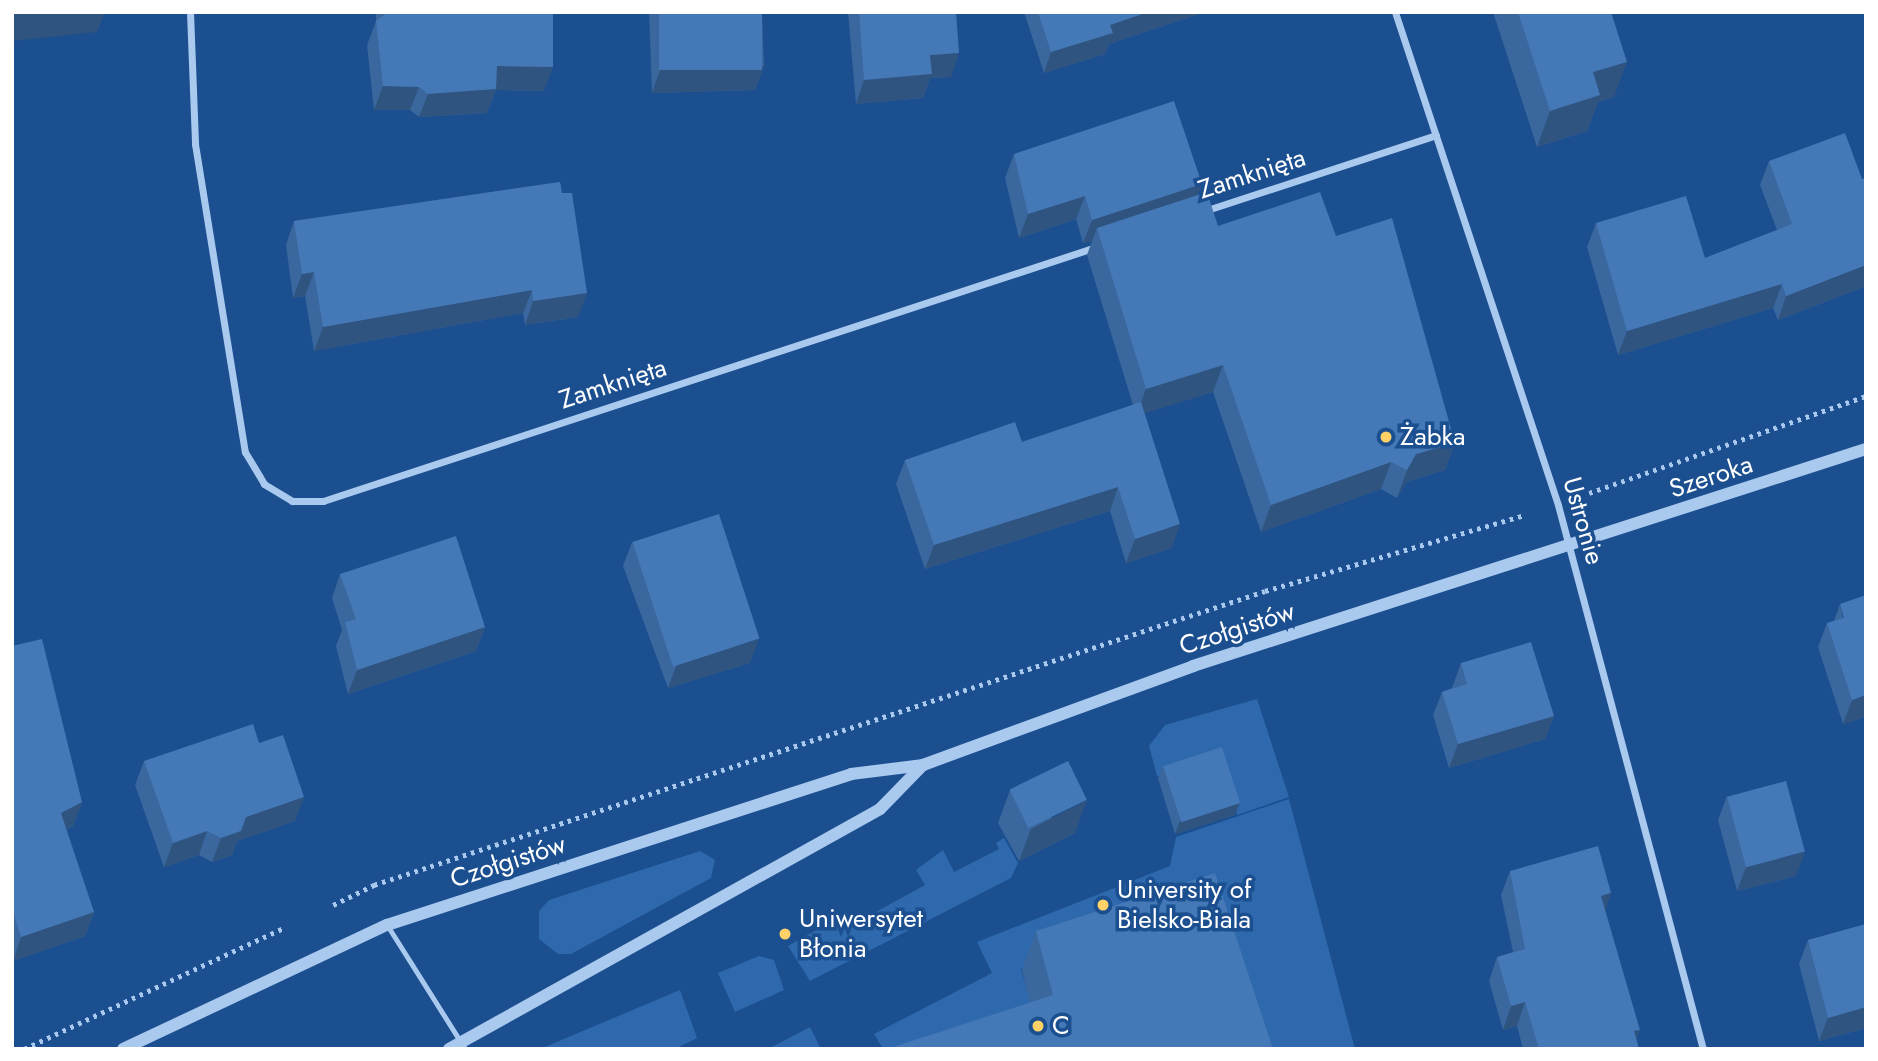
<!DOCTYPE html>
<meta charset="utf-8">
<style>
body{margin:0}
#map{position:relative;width:1878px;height:1061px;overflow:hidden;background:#1b4f8f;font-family:Jost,sans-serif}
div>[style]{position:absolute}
.green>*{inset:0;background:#2e69ad}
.path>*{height:4.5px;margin-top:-2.25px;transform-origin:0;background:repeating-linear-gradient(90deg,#a9c9ee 0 3.5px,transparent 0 8.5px)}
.service>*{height:5px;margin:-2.5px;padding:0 2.5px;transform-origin:2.5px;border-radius:2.5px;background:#a9c9ee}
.minor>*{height:7px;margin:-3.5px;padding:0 3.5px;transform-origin:3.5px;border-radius:3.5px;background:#a9c9ee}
.tertiary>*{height:12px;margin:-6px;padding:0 6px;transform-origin:6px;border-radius:6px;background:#a9c9ee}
.wall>*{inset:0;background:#3a679d}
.shaded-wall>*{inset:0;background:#305480}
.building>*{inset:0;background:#4478b7;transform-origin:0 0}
.dots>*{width:19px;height:19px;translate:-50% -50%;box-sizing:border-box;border:4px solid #1b4f8f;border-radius:50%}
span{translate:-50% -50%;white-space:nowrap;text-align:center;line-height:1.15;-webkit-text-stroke:7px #1b4f8f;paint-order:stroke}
.street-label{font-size:26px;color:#fff}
.poi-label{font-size:26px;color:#fff}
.left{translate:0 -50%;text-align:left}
.frame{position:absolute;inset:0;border:14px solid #fff;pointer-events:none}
</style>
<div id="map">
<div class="green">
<i style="clip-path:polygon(1257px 699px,1289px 797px,1237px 815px,1219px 757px,1157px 776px,1149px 746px,1165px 725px)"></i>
<i style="clip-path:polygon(1289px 799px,1355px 1049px,1249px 1049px,1203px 908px,1021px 969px,1033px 1008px,909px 1049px,883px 1049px,874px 1034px,992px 973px,977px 942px,1170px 866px,1176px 837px)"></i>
<i style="clip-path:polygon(1004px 838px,1018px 863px,1011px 878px,810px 981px,788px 946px,843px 915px,852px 925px,925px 885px,916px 870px,943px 850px,954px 872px,999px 849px,996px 843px)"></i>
<i style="clip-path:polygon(700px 851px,715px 860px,711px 878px,571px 954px,558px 954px,539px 939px,539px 911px,549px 900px)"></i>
<i style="clip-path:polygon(759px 956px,774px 960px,784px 990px,735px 1012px,718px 973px)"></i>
<i style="clip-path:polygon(680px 990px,697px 1038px,675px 1049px,540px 1049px)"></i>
<i style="clip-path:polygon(810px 1027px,821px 1049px,768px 1049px)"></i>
</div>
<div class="path">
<i style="left:1589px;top:493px;width:293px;rotate:-19.3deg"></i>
<i style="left:333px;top:905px;width:46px;rotate:-26deg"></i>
<i style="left:374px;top:885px;width:938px;rotate:-18.26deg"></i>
<i style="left:1265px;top:591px;width:271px;rotate:-16.3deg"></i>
<i style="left:24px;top:1049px;width:287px;rotate:-25deg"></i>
</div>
<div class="service">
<i style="left:387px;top:925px;width:146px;rotate:57.8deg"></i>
</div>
<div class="minor">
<i style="left:190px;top:12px;width:132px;rotate:87.8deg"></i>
<i style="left:195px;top:144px;width:312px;rotate:80.8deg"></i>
<i style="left:245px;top:452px;width:37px;rotate:59deg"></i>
<i style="left:264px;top:484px;width:33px;rotate:31deg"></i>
<i style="left:292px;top:501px;width:31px"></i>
<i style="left:323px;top:501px;width:814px;rotate:-18.19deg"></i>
<i style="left:1395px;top:12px;width:519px;rotate:71.7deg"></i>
<i style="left:1558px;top:505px;width:563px;rotate:75.08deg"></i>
<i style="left:1204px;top:211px;width:244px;rotate:-18.1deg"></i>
</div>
<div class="tertiary">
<i style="left:123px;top:1049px;width:292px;rotate:-25.2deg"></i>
<i style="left:387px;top:925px;width:488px;rotate:-18deg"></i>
<i style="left:851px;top:774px;width:73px;rotate:-7.1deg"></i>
<i style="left:923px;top:765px;width:288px;rotate:-20.1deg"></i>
<i style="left:1193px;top:666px;width:707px;rotate:-17.87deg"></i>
<i style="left:449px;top:1049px;width:493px;rotate:-29.1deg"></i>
<i style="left:880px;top:809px;width:62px;rotate:-45.7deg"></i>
</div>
<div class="wall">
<i style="clip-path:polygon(376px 12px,553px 12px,544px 91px,496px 90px,487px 113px,419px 117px,410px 110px,374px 110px,367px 45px,376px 21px)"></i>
<i style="clip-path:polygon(649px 12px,762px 12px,764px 66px,755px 90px,652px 93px)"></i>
<i style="clip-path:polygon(848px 12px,956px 12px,951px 77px,930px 78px,923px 98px,856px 104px)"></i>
<i style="clip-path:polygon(1024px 12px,1205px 12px,1109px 44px,1105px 54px,1044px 73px)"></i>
<i style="clip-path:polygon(1493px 12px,1611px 12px,1614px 97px,1598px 102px,1587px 131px,1537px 147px)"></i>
<i style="clip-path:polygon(1014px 154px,1197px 195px,1218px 226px,1336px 236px,1455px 443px,1445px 470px,1406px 482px,1397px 498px,1381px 489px,1261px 532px,1213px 392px,1144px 413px,1172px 548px,1126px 563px,1110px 511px,925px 569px,896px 484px,905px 460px,1022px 442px,1133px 405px,1087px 255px,1092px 241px,1083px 243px,1076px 219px,1019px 238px,1005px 178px)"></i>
<i style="clip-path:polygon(1769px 161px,1862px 179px,1866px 178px,1866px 286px,1778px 320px,1773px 308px,1618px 355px,1587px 247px,1596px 223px,1705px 258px,1777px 230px,1760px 185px)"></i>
<i style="clip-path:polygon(560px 182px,578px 317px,525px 325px,523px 313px,314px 351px,305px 296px,293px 298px,286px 245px,294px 221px)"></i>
<i style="clip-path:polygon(632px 542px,750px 663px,668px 688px,623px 566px)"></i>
<i style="clip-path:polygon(340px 574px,485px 627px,476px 651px,348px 694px,336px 646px,342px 630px,332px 598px)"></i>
<i style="clip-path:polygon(1840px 604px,1866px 717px,1843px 724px,1818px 647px,1827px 623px,1834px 621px)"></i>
<i style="clip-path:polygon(12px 646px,82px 802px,73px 826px,66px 830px,94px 912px,85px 936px,13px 961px)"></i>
<i style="clip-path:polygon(1461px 663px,1554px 716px,1545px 739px,1449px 768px,1433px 715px,1442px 692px,1452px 688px)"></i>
<i style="clip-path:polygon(259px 743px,295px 821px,237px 841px,232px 855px,212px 862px,199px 855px,164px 867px,135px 785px,144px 761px)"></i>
<i style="clip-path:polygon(1163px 765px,1235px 815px,1175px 834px,1158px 778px)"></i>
<i style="clip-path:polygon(1010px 790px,1075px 833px,1019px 861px,998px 823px)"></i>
<i style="clip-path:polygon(1727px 796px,1796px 876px,1737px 891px,1718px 820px)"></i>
<i style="clip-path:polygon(1510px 871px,1605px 910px,1639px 1049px,1523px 1049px,1517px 1026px,1503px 1030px,1489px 981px,1497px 957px,1513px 952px,1501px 895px)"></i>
<i style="clip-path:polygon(1866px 924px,1866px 1028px,1819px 1041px,1799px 964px,1808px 940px)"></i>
<i style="clip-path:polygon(1036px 931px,1273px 1049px,1030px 1002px,1022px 970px)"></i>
</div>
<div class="shaded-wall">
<i style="clip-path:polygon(12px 12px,105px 12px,97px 32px,12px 41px)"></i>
<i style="clip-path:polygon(1148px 12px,1205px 12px,1109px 44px,1105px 54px,1044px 73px,1051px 52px,1110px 25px)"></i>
<i style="clip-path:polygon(959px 53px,951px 77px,930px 78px,923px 98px,856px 104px,864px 80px,930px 55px)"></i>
<i style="clip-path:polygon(1627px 62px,1614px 97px,1598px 102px,1587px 131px,1537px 147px,1550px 111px,1593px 72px)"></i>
<i style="clip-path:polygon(497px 66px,553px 67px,544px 91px,496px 90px,487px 113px,419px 117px,428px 94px)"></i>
<i style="clip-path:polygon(764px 66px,755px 90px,652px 93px,660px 70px)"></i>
<i style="clip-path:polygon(383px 86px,419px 87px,410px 110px,374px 110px)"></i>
<i style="clip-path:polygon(1202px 184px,1193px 208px,1097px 228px,1092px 241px,1083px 243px,1092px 220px)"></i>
<i style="clip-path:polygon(1085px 196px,1076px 219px,1019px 238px,1028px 214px)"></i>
<i style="clip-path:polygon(1866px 265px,1866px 286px,1778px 320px,1786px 296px)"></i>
<i style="clip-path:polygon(314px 272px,305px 296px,293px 298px,302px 274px)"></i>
<i style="clip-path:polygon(1782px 284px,1773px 308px,1618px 355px,1627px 331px)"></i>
<i style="clip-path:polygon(532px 290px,523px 313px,314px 351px,323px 327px)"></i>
<i style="clip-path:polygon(587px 293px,578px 317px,525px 325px,533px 301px)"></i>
<i style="clip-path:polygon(1223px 365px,1213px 392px,1136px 416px,1146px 389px)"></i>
<i style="clip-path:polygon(1455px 443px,1445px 470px,1406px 482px,1397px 498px,1407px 470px,1416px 454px)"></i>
<i style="clip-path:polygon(1391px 462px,1381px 489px,1261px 532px,1271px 505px)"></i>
<i style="clip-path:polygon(1118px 487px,1110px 511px,925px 569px,934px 545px)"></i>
<i style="clip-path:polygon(1180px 524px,1172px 548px,1126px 563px,1135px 539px)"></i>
<i style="clip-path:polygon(485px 627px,476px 651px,348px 694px,357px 670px)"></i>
<i style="clip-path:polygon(759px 639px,750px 663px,668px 688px,677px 664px)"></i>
<i style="clip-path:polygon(1866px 695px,1866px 717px,1843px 724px,1852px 700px)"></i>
<i style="clip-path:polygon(1554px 716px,1545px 739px,1449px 768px,1458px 744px)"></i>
<i style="clip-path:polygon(304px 797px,295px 821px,237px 841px,232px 855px,212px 862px,221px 838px,246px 817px)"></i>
<i style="clip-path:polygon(1087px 800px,1075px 833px,1019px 861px,1031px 829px)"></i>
<i style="clip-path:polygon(82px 802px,73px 826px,52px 837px,61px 813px)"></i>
<i style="clip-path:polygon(1240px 803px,1235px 815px,1175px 834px,1180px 821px)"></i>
<i style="clip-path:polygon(207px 831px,199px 855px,164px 867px,173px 843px)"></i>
<i style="clip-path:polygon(1805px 852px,1796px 876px,1737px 891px,1746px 867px)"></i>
<i style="clip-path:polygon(1611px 893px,1603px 917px,1601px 896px)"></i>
<i style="clip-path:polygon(94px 912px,85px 936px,13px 961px,21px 937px)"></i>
<i style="clip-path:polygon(1525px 1002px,1517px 1026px,1503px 1030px,1511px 1006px)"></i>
<i style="clip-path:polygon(1866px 1007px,1866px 1028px,1819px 1041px,1828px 1018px)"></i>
<i style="clip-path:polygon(1640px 1030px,1633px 1049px,1634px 1031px)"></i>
</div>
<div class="building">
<i style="clip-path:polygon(384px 12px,553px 12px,553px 67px,497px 66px,496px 89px,428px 94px,419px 87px,383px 86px,376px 21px,384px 15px)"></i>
<i style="left:659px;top:12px;width:103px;height:58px"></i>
<i style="clip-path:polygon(859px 12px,956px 12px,959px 53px,930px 55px,932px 74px,864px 80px)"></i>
<i style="clip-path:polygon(1038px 12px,1148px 12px,1110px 25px,1113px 33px,1051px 52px)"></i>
<i style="clip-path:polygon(1518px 12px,1611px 12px,1627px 62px,1593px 72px,1600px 95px,1550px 111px)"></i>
<i style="clip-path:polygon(1174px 101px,1202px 184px,1092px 220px,1085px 196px,1028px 214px,1014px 154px)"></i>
<i style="clip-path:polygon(1845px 133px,1862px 179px,1866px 178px,1866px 265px,1786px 296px,1782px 284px,1627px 331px,1596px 223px,1686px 196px,1705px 258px,1792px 224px,1769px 161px)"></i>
<i style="clip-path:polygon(560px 182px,562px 193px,572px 193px,587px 293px,533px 301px,532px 290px,323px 327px,314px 272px,302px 274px,294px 221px)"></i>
<i style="clip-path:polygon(1207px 192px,1218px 226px,1320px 192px,1336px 236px,1392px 218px,1455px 443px,1416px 454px,1407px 470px,1391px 462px,1271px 505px,1223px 365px,1146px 389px,1097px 228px)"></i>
<i style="clip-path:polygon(1141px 402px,1180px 524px,1135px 539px,1118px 487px,934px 545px,905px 460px,1015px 422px,1022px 442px)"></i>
<i style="left:719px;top:514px;width:131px;height:91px;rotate:72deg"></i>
<i style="clip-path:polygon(456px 536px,485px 627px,357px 670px,345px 622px,356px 619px,340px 574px)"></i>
<i style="clip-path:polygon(1866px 595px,1866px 695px,1852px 700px,1827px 623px,1844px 618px,1840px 604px)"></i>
<i style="clip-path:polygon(42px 639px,82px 802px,61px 813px,94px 912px,21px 937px,12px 909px,12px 646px)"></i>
<i style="clip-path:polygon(1531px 642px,1554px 716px,1458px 744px,1442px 692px,1467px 684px,1461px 663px)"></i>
<i style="clip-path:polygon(253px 724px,259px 743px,283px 735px,304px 797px,246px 817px,241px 831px,221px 838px,207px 831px,173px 843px,144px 761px)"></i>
<i style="left:1222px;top:747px;width:59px;height:62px;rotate:72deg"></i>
<i style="left:1068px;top:761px;width:43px;height:65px;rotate:64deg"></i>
<i style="left:1786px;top:781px;width:73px;height:61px;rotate:75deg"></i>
<i style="clip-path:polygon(1598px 846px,1611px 893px,1601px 896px,1640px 1030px,1634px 1031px,1639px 1049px,1539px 1049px,1525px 1002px,1511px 1006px,1497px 957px,1525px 949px,1510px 871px)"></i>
<i style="clip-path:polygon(1215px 873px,1273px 1049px,887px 1049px,1053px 995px,1036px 931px)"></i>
<i style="clip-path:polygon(1866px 924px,1866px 1007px,1828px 1018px,1808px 940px)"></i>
</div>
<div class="dots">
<i style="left:1386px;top:437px;background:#ffd166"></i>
<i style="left:1103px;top:905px;background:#ffd166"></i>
<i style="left:785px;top:934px;background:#ffd166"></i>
<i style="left:1038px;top:1026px;background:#ffd166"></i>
</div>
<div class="street-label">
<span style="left:1252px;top:174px;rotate:-18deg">Zamknięta</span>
<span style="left:613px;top:384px;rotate:-18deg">Zamknięta</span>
<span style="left:1711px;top:477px;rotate:-18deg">Szeroka</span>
<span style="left:1583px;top:521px;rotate:74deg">Ustronie</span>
<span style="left:1237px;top:629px;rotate:-18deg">Czołgistów</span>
<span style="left:508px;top:862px;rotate:-18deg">Czołgistów</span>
</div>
<div class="poi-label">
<span class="left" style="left:1400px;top:437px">Żabka</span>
<span class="left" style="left:1117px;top:905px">University of<br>Bielsko-Biala</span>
<span class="left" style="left:799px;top:934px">Uniwersytet<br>Błonia</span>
<span class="left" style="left:1052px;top:1026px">C</span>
</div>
<div class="frame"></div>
</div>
